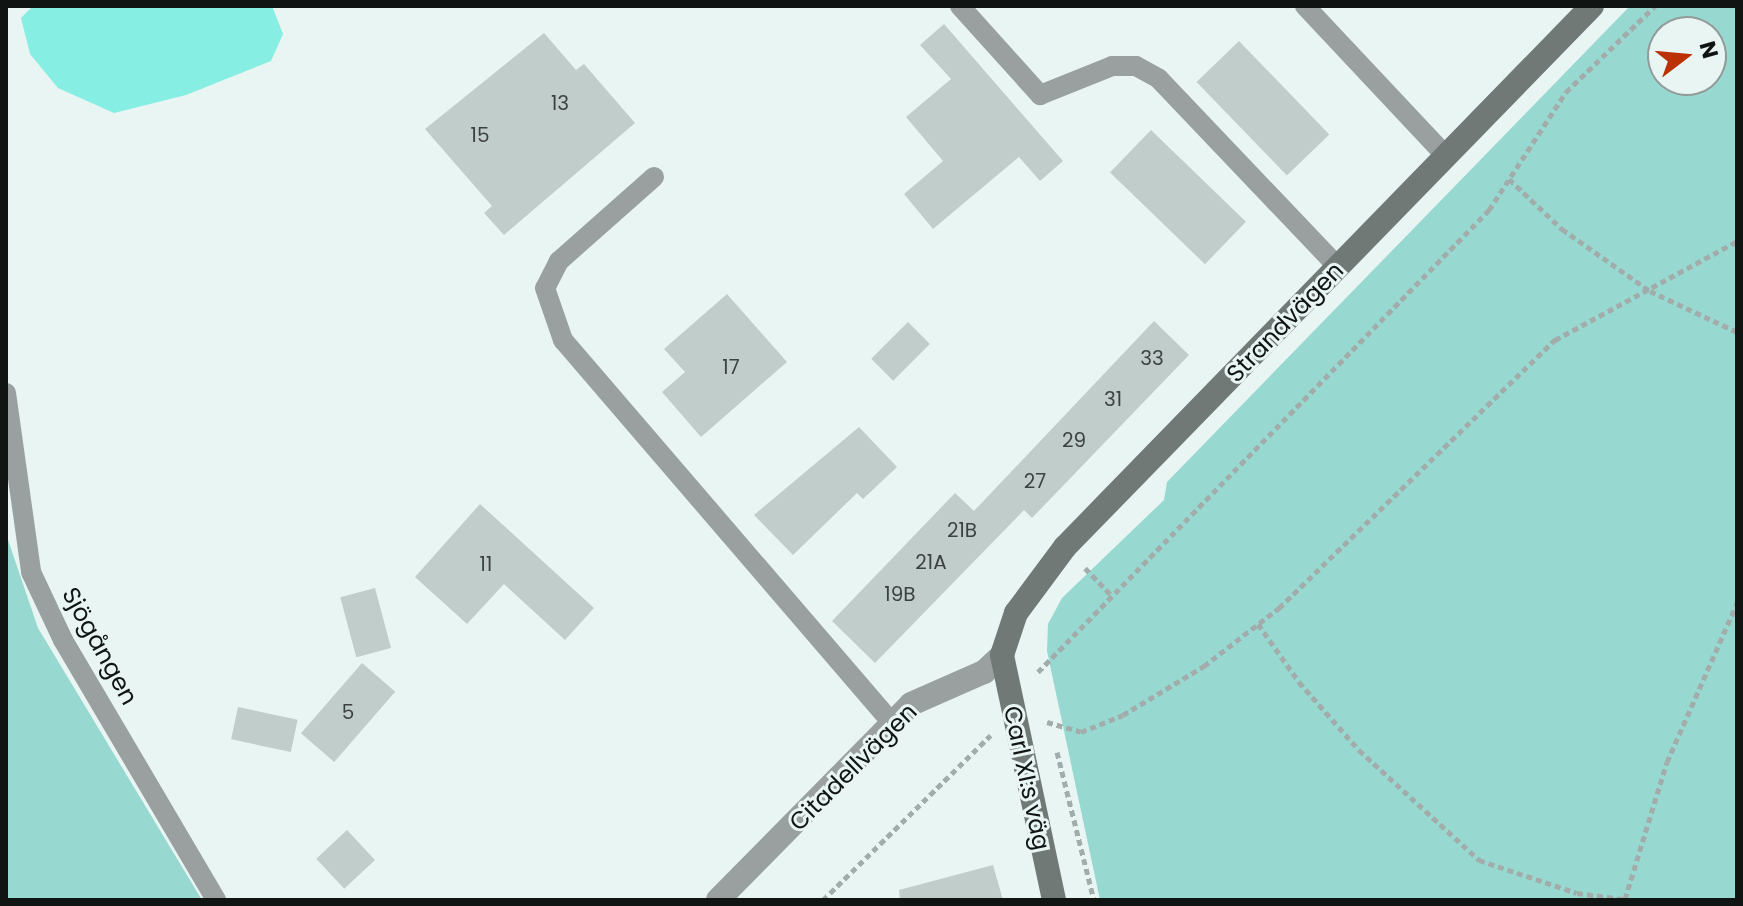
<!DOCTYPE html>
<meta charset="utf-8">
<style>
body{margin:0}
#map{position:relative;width:1743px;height:906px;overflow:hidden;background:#e8f5f3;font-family:Poppins,sans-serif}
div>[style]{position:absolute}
.green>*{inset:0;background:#97d9d0}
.water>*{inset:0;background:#86eee2}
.building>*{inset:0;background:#c1cdcb;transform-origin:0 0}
.path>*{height:5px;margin-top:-2.5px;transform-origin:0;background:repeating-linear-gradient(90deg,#a2acaa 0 6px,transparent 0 10px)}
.lane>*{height:20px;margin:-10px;padding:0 10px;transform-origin:10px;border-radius:10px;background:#9aa09f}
.street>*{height:24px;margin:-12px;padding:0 12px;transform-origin:12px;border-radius:12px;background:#9aa09f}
.secondary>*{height:24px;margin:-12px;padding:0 12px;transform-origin:12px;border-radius:12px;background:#717977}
span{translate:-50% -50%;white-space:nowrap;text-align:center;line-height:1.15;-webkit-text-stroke:6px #e8f5f3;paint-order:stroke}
.number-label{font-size:20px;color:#3c4241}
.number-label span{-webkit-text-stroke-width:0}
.street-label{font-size:24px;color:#101413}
.frame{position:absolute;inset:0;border:8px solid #101413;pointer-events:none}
.north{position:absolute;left:1647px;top:16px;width:80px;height:80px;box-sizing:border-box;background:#e8f5f3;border:2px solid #929b99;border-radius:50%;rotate:74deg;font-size:22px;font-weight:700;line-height:32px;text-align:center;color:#101413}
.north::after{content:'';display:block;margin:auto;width:28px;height:36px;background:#bb3103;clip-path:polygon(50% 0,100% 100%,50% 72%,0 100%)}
</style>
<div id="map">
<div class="green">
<i style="clip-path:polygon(evenodd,1630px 6px,1737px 6px,1737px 900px,1100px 900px,1047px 651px,1048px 624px,1062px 598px,1164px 500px,1167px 482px,1630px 6px,1663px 32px,1711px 32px,1711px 80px,1663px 80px,1663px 32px)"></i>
<i style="clip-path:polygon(6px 534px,38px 628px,202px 900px,6px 900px)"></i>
</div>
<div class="water">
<i style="clip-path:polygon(33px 6px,272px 6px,283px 34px,271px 61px,186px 95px,114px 113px,58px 88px,30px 54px,21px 18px)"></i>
</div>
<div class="building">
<i style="clip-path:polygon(944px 24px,1063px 161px,1040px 181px,1019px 157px,933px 229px,904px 194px,943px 161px,906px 117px,951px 79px,920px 45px)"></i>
<i style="clip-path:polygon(544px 33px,576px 70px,584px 64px,635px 123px,504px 235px,484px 213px,492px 206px,425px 129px)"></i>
<i style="left:1239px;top:41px;width:130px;height:59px;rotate:46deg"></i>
<i style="left:1151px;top:130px;width:132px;height:59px;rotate:44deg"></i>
<i style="clip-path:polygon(727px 294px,787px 362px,701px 437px,662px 392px,685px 372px,664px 349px)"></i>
<i style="clip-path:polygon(1154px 321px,1189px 355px,1032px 518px,1024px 510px,875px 663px,832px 621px,955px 493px,974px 511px)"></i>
<i style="left:908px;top:322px;width:31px;height:52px;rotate:45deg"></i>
<i style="clip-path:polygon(859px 427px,897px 467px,863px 499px,857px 493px,793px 555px,754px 515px)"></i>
<i style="clip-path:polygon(480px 504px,594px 608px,565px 640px,504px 584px,467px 624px,415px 577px)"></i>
<i style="left:375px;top:588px;width:62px;height:36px;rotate:75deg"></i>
<i style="left:362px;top:663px;width:44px;height:93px;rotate:41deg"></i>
<i style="left:238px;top:707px;width:61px;height:33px;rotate:12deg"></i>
<i style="left:347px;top:830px;width:41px;height:42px;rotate:47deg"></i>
<i style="clip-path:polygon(993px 865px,1003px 900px,900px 900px,899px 890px)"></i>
</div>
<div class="path">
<i style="left:1509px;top:179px;width:73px;rotate:43.3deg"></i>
<i style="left:1562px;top:229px;width:108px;rotate:35.2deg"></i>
<i style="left:1650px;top:291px;width:96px;rotate:25.2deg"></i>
<i style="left:1085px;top:568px;width:39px;rotate:46deg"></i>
<i style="left:1258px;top:624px;width:71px;rotate:54.7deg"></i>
<i style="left:1299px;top:682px;width:91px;rotate:48.6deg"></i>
<i style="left:1359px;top:750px;width:163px;rotate:42.5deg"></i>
<i style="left:1479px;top:860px;width:103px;rotate:18.6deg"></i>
<i style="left:1577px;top:893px;width:52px;rotate:7.7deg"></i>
<i style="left:1038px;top:672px;width:646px;rotate:-45.69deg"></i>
<i style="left:1489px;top:210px;width:141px;rotate:-56.9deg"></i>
<i style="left:1566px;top:92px;width:124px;rotate:-44deg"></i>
<i style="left:1047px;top:722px;width:35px;rotate:16deg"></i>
<i style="left:1081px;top:732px;width:45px;rotate:-22deg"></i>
<i style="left:1123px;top:715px;width:95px;rotate:-31.2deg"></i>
<i style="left:1204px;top:666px;width:95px;rotate:-37.7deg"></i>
<i style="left:1279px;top:608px;width:385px;rotate:-44.2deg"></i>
<i style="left:1555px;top:340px;width:207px;rotate:-28.5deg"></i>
<i style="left:1057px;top:752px;width:153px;rotate:76deg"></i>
<i style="left:1625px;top:899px;width:143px;rotate:-73deg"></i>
<i style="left:1667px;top:762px;width:174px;rotate:-66.2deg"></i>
<i style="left:823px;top:900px;width:235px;rotate:-44.5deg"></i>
</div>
<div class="lane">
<i style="left:960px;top:6px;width:120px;rotate:48deg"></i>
<i style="left:1040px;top:95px;width:78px;rotate:-21.9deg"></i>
<i style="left:1112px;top:66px;width:24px"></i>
<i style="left:1136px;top:66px;width:26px;rotate:29deg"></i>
<i style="left:1159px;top:79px;width:260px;rotate:46.4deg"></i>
<i style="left:1305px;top:6px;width:206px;rotate:46.8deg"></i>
<i style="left:654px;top:177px;width:127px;rotate:138.5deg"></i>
<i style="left:559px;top:261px;width:30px;rotate:117deg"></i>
<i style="left:545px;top:288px;width:55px;rotate:70.9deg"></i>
<i style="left:563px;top:340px;width:505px;rotate:49.34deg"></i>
<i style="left:6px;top:393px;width:181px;rotate:82deg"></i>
<i style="left:31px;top:572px;width:75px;rotate:64.8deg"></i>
<i style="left:63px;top:640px;width:302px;rotate:59.5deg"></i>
</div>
<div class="street">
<i style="left:718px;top:900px;width:275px;rotate:-45.4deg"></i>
<i style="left:911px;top:704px;width:80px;rotate:-23.7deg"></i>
<i style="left:984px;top:672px;width:25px;rotate:-43deg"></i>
</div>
<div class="secondary">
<i style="left:1054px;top:900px;width:250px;rotate:-102deg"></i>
<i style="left:1002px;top:655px;width:44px;rotate:-71.6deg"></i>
<i style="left:1016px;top:613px;width:82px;rotate:-53.4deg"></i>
<i style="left:1065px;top:547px;width:755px;rotate:-45.75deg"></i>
</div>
<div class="number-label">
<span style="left:560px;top:103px">13</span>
<span style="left:480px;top:135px">15</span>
<span style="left:1152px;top:358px">33</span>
<span style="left:731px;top:367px">17</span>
<span style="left:1113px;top:399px">31</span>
<span style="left:1074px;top:440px">29</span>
<span style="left:1035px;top:481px">27</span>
<span style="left:962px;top:530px">21B</span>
<span style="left:931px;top:562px">21A</span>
<span style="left:486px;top:564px">11</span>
<span style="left:900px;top:594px">19B</span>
<span style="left:348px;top:712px">5</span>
</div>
<div class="street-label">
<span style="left:1285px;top:322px;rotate:-46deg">Strandvägen</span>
<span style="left:100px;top:646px;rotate:61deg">Sjögången</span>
<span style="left:853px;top:767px;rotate:-45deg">Citadellvägen</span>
<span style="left:1027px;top:778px;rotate:78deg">Carl XI:s väg</span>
</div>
<div class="frame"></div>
<div class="north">N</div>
</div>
